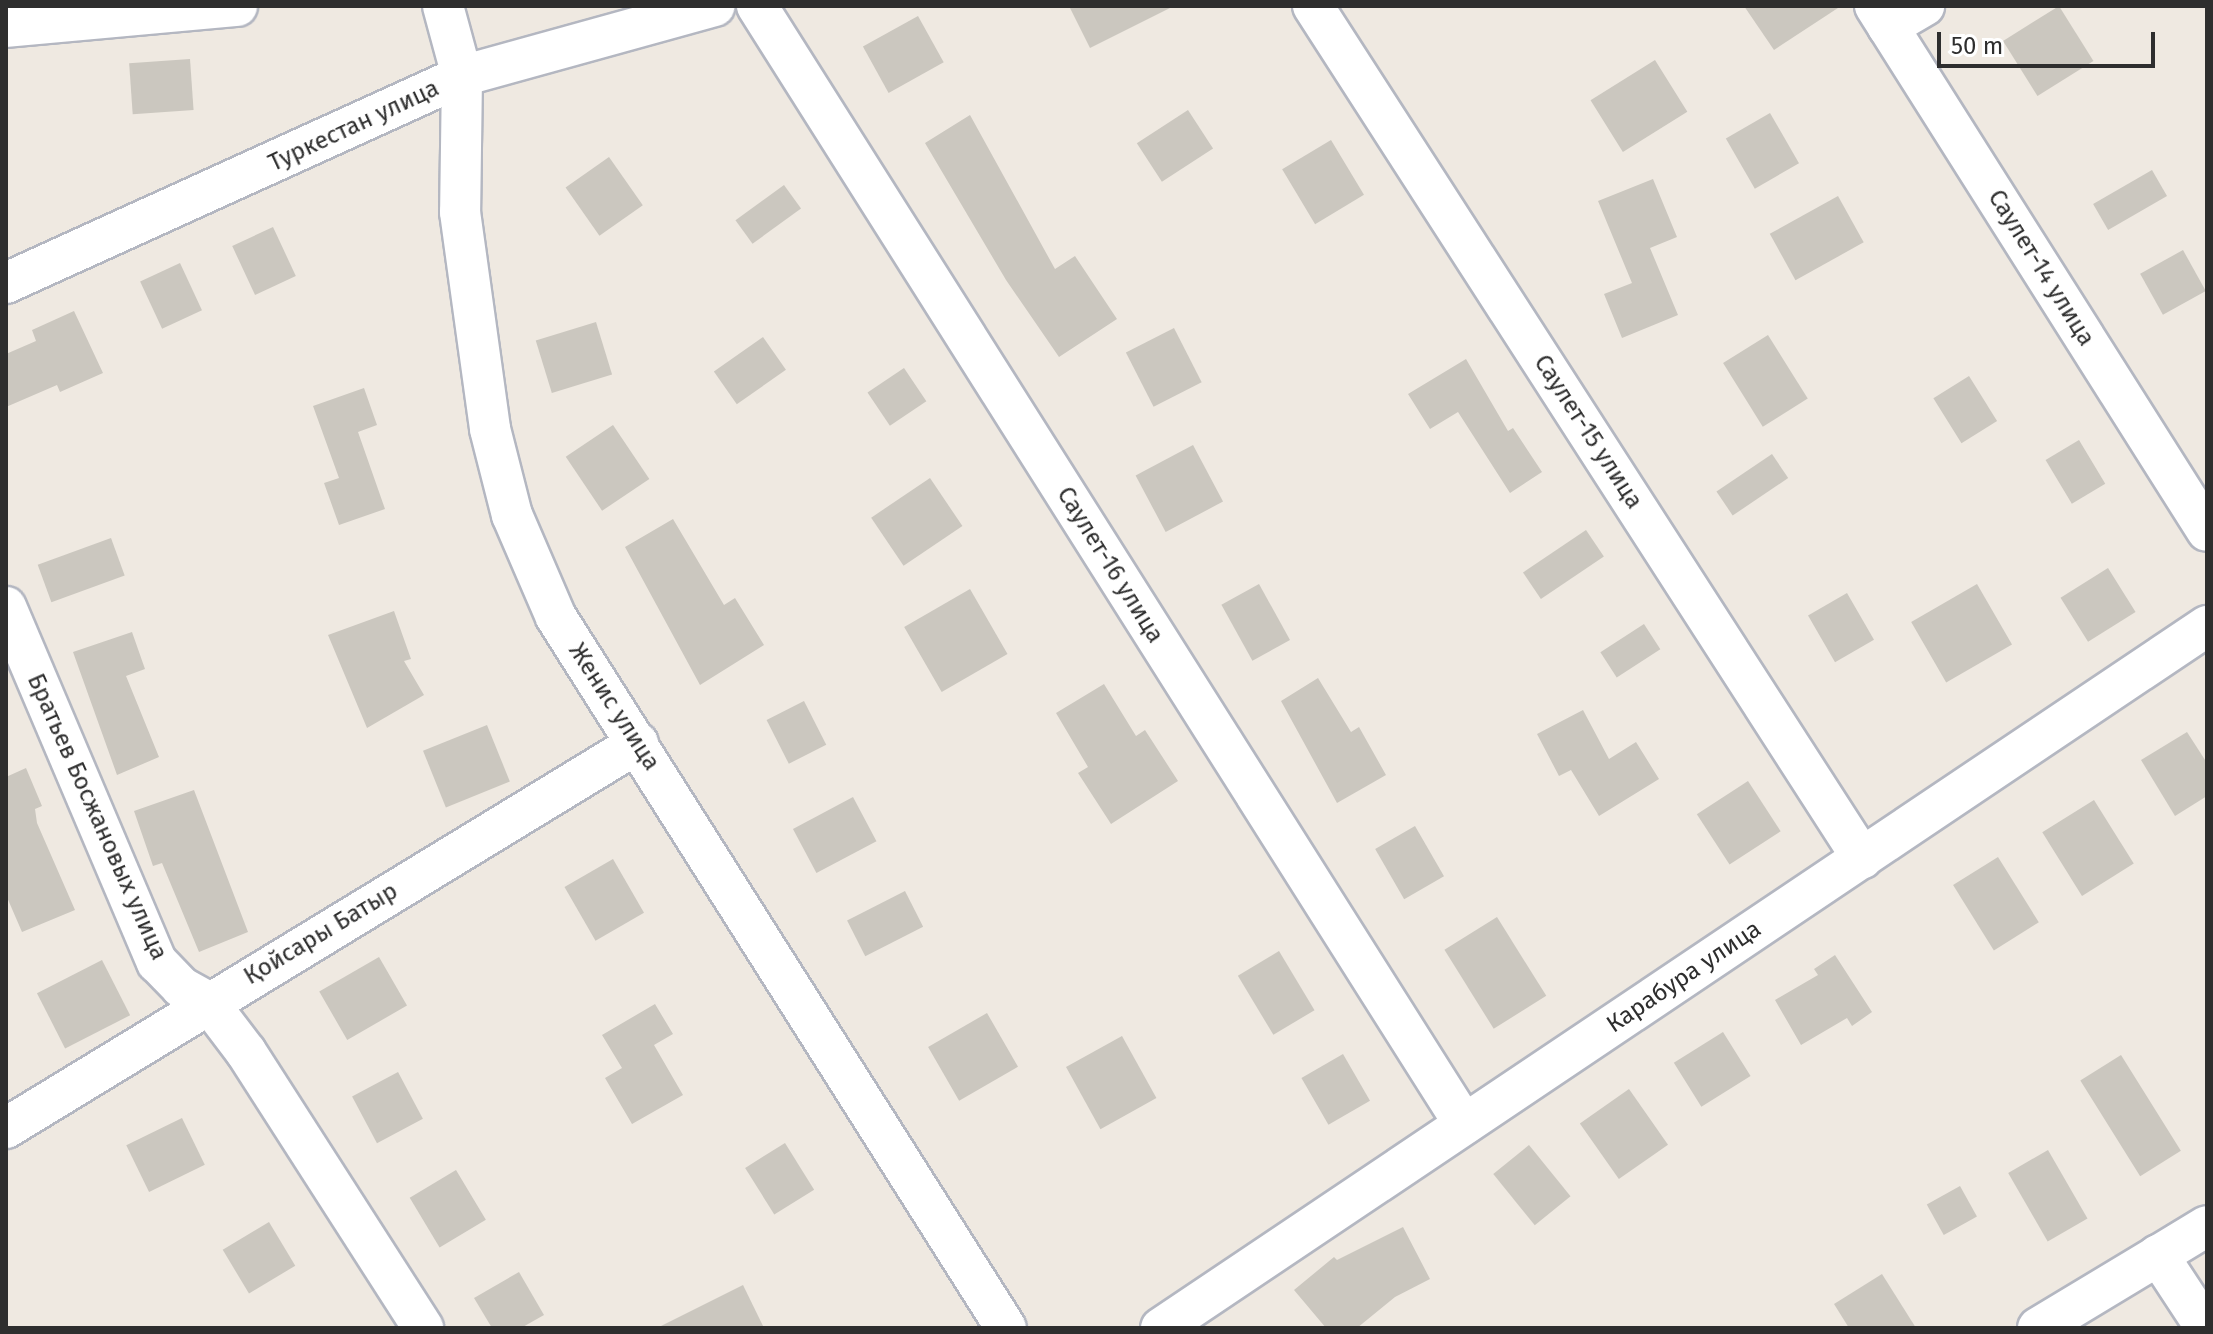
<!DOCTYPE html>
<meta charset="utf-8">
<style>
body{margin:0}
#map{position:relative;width:2213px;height:1334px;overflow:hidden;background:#efe9e1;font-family:"Fira Sans",sans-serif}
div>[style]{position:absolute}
.building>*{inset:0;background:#cbc7bf;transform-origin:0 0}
.roads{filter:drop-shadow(2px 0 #b4b7c1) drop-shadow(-2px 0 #b4b7c1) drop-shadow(0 2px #b4b7c1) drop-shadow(0 -2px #b4b7c1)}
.minor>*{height:40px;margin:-20px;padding:0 20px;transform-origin:20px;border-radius:20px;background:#fff}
span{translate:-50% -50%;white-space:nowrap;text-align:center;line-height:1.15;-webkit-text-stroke:7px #fff;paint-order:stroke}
.street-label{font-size:24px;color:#2e2e2e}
.frame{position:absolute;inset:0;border:8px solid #2e2e2e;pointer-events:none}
.scale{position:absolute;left:1937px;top:32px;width:218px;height:36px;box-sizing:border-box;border:4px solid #2e2e2e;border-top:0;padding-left:10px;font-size:24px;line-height:28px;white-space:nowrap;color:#2e2e2e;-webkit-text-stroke:6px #fff;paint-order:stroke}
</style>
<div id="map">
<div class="building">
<i style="clip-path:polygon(1069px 6px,1174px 6px,1090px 48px)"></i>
<i style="clip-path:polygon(1744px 6px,1841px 6px,1774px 50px)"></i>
<i style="left:2059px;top:6px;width:65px;height:66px;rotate:58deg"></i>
<i style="left:918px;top:16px;width:53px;height:63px;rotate:61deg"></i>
<i style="left:190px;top:59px;width:51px;height:61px;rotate:86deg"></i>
<i style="left:1655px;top:60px;width:61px;height:76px;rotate:58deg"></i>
<i style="left:1188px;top:110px;width:46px;height:61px;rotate:57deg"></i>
<i style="left:1770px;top:113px;width:58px;height:51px;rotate:60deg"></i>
<i style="clip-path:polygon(970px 115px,1055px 269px,1075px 256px,1117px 319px,1059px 357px,1006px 280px,925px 143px)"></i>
<i style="left:1331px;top:140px;width:64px;height:57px;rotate:59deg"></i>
<i style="left:609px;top:157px;width:59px;height:53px;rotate:55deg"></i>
<i style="left:2152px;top:170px;width:30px;height:68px;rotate:60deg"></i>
<i style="clip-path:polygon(1653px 179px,1677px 237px,1650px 248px,1678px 315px,1622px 338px,1604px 294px,1632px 283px,1598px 201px)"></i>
<i style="left:784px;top:185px;width:29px;height:60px;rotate:54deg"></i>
<i style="left:1838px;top:196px;width:53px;height:78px;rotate:61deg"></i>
<i style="left:273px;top:227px;width:54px;height:45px;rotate:65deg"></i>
<i style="left:2183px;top:250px;width:47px;height:49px;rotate:61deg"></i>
<i style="left:180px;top:263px;width:52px;height:44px;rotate:65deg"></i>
<i style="clip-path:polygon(74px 311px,103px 373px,60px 392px,57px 385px,6px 407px,6px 354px,36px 341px,32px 330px)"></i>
<i style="left:596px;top:322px;width:55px;height:63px;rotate:73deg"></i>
<i style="left:1174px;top:328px;width:61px;height:54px;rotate:63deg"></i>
<i style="left:1768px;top:335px;width:75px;height:53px;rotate:58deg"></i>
<i style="left:763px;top:337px;width:40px;height:60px;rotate:55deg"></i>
<i style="clip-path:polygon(1466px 359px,1508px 431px,1513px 428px,1542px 472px,1510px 493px,1458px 412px,1430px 429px,1408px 394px)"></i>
<i style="left:904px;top:368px;width:40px;height:44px;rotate:56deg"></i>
<i style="left:1969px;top:376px;width:53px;height:42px;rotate:58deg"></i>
<i style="clip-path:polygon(364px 388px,377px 425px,358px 432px,385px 509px,339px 525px,324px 483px,339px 478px,313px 406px)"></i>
<i style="left:613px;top:425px;width:65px;height:57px;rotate:56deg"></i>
<i style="left:2079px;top:440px;width:51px;height:39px;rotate:59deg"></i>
<i style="left:1193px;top:445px;width:64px;height:65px;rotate:62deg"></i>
<i style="left:1772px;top:454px;width:29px;height:67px;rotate:56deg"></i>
<i style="left:930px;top:478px;width:58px;height:71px;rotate:56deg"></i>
<i style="clip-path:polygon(673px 519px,724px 605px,735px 598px,764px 645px,700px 685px,625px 547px)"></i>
<i style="left:1586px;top:530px;width:32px;height:76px;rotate:56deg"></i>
<i style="left:111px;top:538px;width:40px;height:78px;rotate:70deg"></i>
<i style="left:2108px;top:568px;width:52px;height:56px;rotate:58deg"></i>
<i style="left:1259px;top:584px;width:64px;height:43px;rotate:61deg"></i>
<i style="left:1977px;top:584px;width:70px;height:76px;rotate:60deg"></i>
<i style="left:970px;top:589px;width:75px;height:76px;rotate:60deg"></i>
<i style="left:1847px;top:593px;width:54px;height:45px;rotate:60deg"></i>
<i style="clip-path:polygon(394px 611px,411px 659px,404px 661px,424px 695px,367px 728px,328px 635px)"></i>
<i style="left:1644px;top:624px;width:30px;height:52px;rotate:57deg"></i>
<i style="clip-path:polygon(132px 632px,145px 669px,126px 676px,159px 757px,117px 775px,73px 652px)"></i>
<i style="clip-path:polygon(1318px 678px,1351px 732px,1359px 727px,1386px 775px,1337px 803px,1281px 701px)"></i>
<i style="clip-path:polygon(1104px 684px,1136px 736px,1145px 730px,1178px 781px,1111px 824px,1078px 773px,1088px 767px,1056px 713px)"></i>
<i style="left:804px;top:701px;width:49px;height:42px;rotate:63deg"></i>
<i style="clip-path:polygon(1583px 710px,1609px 759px,1636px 742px,1659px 779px,1599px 816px,1571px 770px,1559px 776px,1537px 734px)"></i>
<i style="left:487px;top:725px;width:61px;height:69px;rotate:68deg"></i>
<i style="clip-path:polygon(2187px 732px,2207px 763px,2207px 796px,2175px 816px,2141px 760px)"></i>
<i style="clip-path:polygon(26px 768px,42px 806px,35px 809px,37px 823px,75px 910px,22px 932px,6px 895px,6px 777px)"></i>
<i style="left:1748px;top:781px;width:60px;height:61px;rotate:57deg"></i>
<i style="clip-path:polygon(194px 790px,248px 932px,199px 952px,162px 863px,153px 866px,134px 811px)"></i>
<i style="left:853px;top:797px;width:50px;height:68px;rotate:62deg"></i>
<i style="left:2094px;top:800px;width:75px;height:61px;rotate:58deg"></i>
<i style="left:1415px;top:826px;width:58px;height:46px;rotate:60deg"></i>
<i style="left:1998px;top:857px;width:77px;height:53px;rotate:58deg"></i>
<i style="left:613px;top:859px;width:62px;height:56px;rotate:60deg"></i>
<i style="left:905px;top:891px;width:40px;height:65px;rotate:63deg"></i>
<i style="left:1497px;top:917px;width:93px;height:62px;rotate:58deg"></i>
<i style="left:1279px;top:951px;width:69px;height:48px;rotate:59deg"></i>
<i style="clip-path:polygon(1835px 955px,1872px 1012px,1852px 1026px,1847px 1018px,1801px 1045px,1775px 1000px,1818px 975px,1814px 969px)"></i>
<i style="left:379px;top:957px;width:56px;height:69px;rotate:60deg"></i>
<i style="left:102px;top:960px;width:62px;height:73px;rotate:63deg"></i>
<i style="clip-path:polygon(655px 1004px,673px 1034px,654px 1045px,683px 1095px,632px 1124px,605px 1078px,622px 1068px,602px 1035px)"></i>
<i style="left:987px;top:1013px;width:62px;height:68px;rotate:60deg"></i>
<i style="left:1723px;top:1032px;width:52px;height:58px;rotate:58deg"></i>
<i style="left:1122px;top:1036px;width:71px;height:64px;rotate:61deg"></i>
<i style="left:1343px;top:1054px;width:54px;height:48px;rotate:60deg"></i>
<i style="left:2121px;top:1055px;width:113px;height:48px;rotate:58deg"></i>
<i style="left:398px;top:1072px;width:53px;height:52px;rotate:62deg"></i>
<i style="left:1629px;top:1089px;width:68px;height:60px;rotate:55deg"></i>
<i style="left:182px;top:1118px;width:52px;height:62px;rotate:64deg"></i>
<i style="left:785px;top:1143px;width:55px;height:47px;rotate:58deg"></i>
<i style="left:1529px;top:1145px;width:66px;height:46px;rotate:51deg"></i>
<i style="left:2048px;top:1150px;width:79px;height:46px;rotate:60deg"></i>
<i style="left:456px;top:1170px;width:58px;height:54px;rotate:59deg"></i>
<i style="left:1960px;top:1186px;width:35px;height:38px;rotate:61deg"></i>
<i style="left:269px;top:1222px;width:51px;height:54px;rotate:59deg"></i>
<i style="clip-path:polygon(1403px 1227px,1430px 1279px,1395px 1297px,1357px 1328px,1326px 1328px,1294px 1290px,1334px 1257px,1337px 1260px)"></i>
<i style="clip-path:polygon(519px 1272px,544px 1315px,521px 1328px,492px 1328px,474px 1298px)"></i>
<i style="clip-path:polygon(1882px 1274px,1916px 1328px,1849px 1328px,1834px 1304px)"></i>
<i style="clip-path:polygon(743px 1285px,764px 1328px,657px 1328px)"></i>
</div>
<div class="roads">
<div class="minor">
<i style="left:443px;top:6px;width:73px;rotate:74.8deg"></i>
<i style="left:462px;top:76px;width:136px;rotate:90.8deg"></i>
<i style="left:460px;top:212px;width:219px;rotate:82.1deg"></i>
<i style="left:490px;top:429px;width:89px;rotate:75.7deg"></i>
<i style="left:512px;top:515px;width:111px;rotate:66.7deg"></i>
<i style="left:556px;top:617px;width:841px;rotate:57.67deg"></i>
<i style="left:757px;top:6px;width:1323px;rotate:57.69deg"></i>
<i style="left:1313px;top:6px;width:1014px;rotate:57.2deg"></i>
<i style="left:1875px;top:6px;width:621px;rotate:57.69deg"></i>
<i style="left:6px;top:27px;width:232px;rotate:-5.2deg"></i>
<i style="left:1888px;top:27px;width:42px;rotate:-30.3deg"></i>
<i style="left:6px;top:283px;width:501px;rotate:-24.42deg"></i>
<i style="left:462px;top:76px;width:262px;rotate:-15.5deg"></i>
<i style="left:6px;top:607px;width:386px;rotate:67deg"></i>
<i style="left:157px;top:962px;width:35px;rotate:46deg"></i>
<i style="left:181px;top:987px;width:31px;rotate:29deg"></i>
<i style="left:208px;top:1002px;width:63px;rotate:52.8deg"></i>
<i style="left:246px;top:1052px;width:328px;rotate:57.3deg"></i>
<i style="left:6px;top:1128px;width:740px;rotate:-31.35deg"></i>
<i style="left:2158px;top:1255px;width:87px;rotate:56.7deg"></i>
<i style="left:1161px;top:1328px;width:1260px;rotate:-33.87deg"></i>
<i style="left:2038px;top:1328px;width:197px;rotate:-31.1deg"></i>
</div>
</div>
<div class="street-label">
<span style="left:354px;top:126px;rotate:-25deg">Туркестан улица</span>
<span style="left:2041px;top:268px;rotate:58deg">Саулет-14 улица</span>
<span style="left:1588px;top:432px;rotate:57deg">Саулет-15 улица</span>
<span style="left:1110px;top:565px;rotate:58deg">Саулет-16 улица</span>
<span style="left:614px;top:707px;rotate:57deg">Женис улица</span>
<span style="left:97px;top:817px;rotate:66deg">Братьев Босжановых улица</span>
<span style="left:321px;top:934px;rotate:-31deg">Қойсары Батыр</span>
<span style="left:1684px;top:977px;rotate:-34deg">Карабура улица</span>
</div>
<div class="frame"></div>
<div class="scale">50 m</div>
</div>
